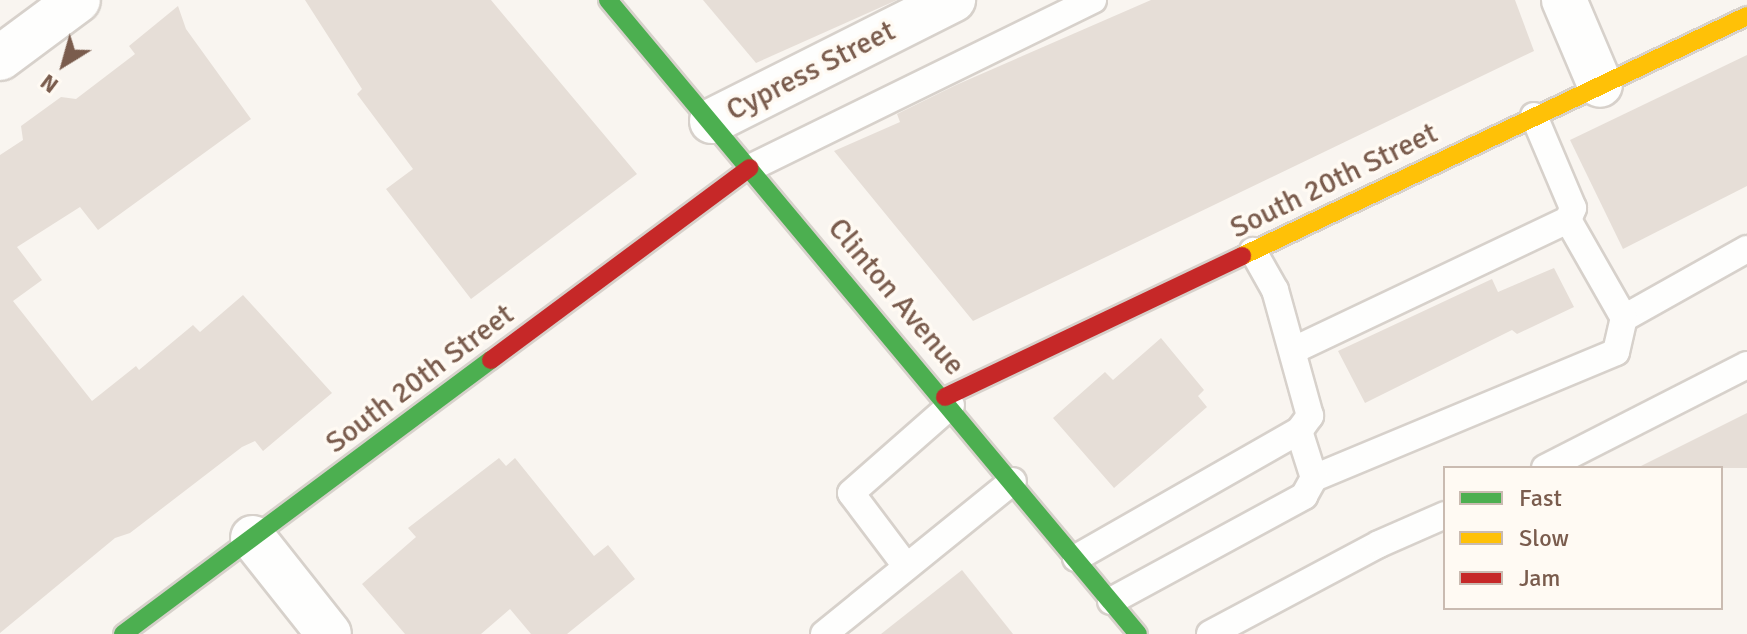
<!DOCTYPE html>
<style>
body{margin:0}
#map{position:relative;width:1747px;height:634px;overflow:hidden;background:#f9f5f0;font-family:Signika,sans-serif}
div>[style]{position:absolute}
.building>*{inset:0;background:#e6ded7}
.roads{filter:drop-shadow(2px 0 #d7d1cb) drop-shadow(-2px 0 #d7d1cb) drop-shadow(0 2px #d7d1cb) drop-shadow(0 -2px #d7d1cb)}
.lane>*{height:26px;margin:-13px;padding:0 13px;transform-origin:13px;border-radius:13px;background:#fefefd}
.street>*{height:44px;margin:-22px;padding:0 22px;transform-origin:22px;border-radius:22px;background:#fefefd}
.fast>*{height:18px;margin:-9px;padding:0 9px;transform-origin:9px;border-radius:9px;background:#4caf50}
.slow>*{height:18px;margin:-9px;padding:0 9px;transform-origin:9px;border-radius:9px;background:#ffc107}
.jam>*{height:18px;margin:-9px;padding:0 9px;transform-origin:9px;border-radius:9px;background:#c62828}
span{translate:-50% -50%;white-space:nowrap;text-align:center;line-height:1.15;-webkit-text-stroke:7px #fffaf3;paint-order:stroke}
.street-label{font-size:30px;color:#7a5c4d}
.legend{position:absolute;left:1443px;top:466px;width:280px;height:144px;box-sizing:border-box;background:#fffaf3;border:2px solid #cabbb1;margin:0;padding:10px 14px;list-style:none;font-size:24px;color:#7a5c4d}
.legend li{display:flex;align-items:center;gap:16px;height:40px}
.legend b{width:40px;border:2px solid #cabbb1}
.north{position:absolute;left:24px;top:24px;width:80px;height:80px;-webkit-text-stroke:6px #fffaf3;paint-order:stroke;rotate:217deg;font-size:22px;font-weight:700;line-height:32px;text-align:center;color:#7a5c4d}
.north::after{content:'';display:block;margin:auto;width:28px;height:36px;background:#7a5c4d;clip-path:polygon(50% 0,100% 100%,50% 72%,0 100%)}
</style>
<div id="map">
<div class="building">
<i style="clip-path:polygon(305px 0,491px 0,637px 174px,471px 299px,386px 189px,413px 169px,357px 94px,362px 89px)"></i>
<i style="clip-path:polygon(703px 0,897px 0,756px 63px)"></i>
<i style="clip-path:polygon(1151px 0,1515px 0,1534px 51px,973px 321px,834px 151px,900px 122px,897px 114px,956px 85px)"></i>
<i style="clip-path:polygon(178px 6px,186px 29px,251px 119px,98px 230px,80px 207px,17px 247px,42px 280px,13px 301px,92px 401px,136px 366px,139px 370px,193px 325px,200px 332px,243px 295px,332px 393px,263px 451px,255px 441px,242px 447px,130px 533px,115px 538px,0 633px,0 155px,23px 140px,21px 126px,61px 97px,76px 99px,135px 54px,129px 46px)"></i>
<i style="clip-path:polygon(1747px 55px,1747px 186px,1623px 249px,1570px 140px)"></i>
<i style="clip-path:polygon(1554px 268px,1574px 307px,1517px 334px,1512px 330px,1365px 403px,1338px 351px,1492px 279px,1498px 292px)"></i>
<i style="clip-path:polygon(1161px 338px,1204px 390px,1198px 396px,1207px 407px,1114px 488px,1053px 418px,1105px 372px,1113px 380px)"></i>
<i style="clip-path:polygon(1747px 413px,1747px 468px,1637px 468px)"></i>
<i style="clip-path:polygon(499px 458px,506px 466px,515px 458px,594px 556px,608px 545px,635px 579px,567px 634px,531px 634px,510px 609px,481px 634px,405px 634px,362px 584px,416px 537px,408px 528px)"></i>
<i style="clip-path:polygon(962px 570px,1013px 634px,881px 634px)"></i>
</div>
<div class="roads">
<div class="lane">
<i style="left:750px;top:168px;width:382px;rotate:-26.1deg"></i>
<i style="left:1624px;top:318px;width:141px;rotate:-29.3deg"></i>
<i style="left:1294px;top:350px;width:303px;rotate:-25.4deg"></i>
<i style="left:1568px;top:220px;width:13px;rotate:-67deg"></i>
<i style="left:1573px;top:208px;width:100px;rotate:-113deg"></i>
<i style="left:1545px;top:468px;width:227px;rotate:-27deg"></i>
<i style="left:1314px;top:478px;width:327px;rotate:-22.6deg"></i>
<i style="left:1616px;top:352px;width:35px;rotate:-77deg"></i>
<i style="left:1624px;top:318px;width:113px;rotate:-119.7deg"></i>
<i style="left:1076px;top:558px;width:257px;rotate:-29.7deg"></i>
<i style="left:1299px;top:431px;width:19px;rotate:-54deg"></i>
<i style="left:1310px;top:416px;width:131px;rotate:-105.5deg"></i>
<i style="left:1275px;top:290px;width:45px;rotate:-119.4deg"></i>
<i style="left:906px;top:566px;width:91px;rotate:-127deg"></i>
<i style="left:851px;top:493px;width:133px;rotate:-41.3deg"></i>
<i style="left:1111px;top:601px;width:220px;rotate:-28.5deg"></i>
<i style="left:1304px;top:496px;width:21px;rotate:-61deg"></i>
<i style="left:1314px;top:478px;width:49px;rotate:-107.7deg"></i>
<i style="left:824px;top:634px;width:243px;rotate:-39deg"></i>
<i style="left:1210px;top:634px;width:191px;rotate:-28deg"></i>
<i style="left:1379px;top:544px;width:72px;rotate:-23.7deg"></i>
</div>
<div class="street">
<i style="left:1564px;top:0;width:92px;rotate:67deg"></i>
<i style="left:0;top:58px;width:97px;rotate:-36.6deg"></i>
<i style="left:712px;top:121px;width:270px;rotate:-26.7deg"></i>
<i style="left:253px;top:538px;width:122px;rotate:51.6deg"></i>
</div>
<div class="fast">
<i style="left:608px;top:0;width:826px;rotate:50.11deg"></i>
<i style="left:123px;top:634px;width:459px;rotate:-36.7deg"></i>
</div>
<div class="slow">
<i style="left:1242px;top:256px;width:559px;rotate:-25.42deg"></i>
</div>
<div class="jam">
<i style="left:491px;top:360px;width:322px;rotate:-36.6deg"></i>
<i style="left:945px;top:397px;width:329px;rotate:-25.4deg"></i>
</div>
</div>
<div class="street-label">
<span style="left:811px;top:71px;rotate:-27deg">Cypress Street</span>
<span style="left:1334px;top:181px;rotate:-26deg">South 20th Street</span>
<span style="left:896px;top:297px;rotate:50deg">Clinton Avenue</span>
<span style="left:420px;top:379px;rotate:-37deg">South 20th Street</span>
</div>
<ul class="legend">
<li><b style="height:10px;background:#4caf50"></b>Fast</li>
<li><b style="height:10px;background:#ffc107"></b>Slow</li>
<li><b style="height:10px;background:#c62828"></b>Jam</li>
</ul>
<div class="north">N</div>
</div>
